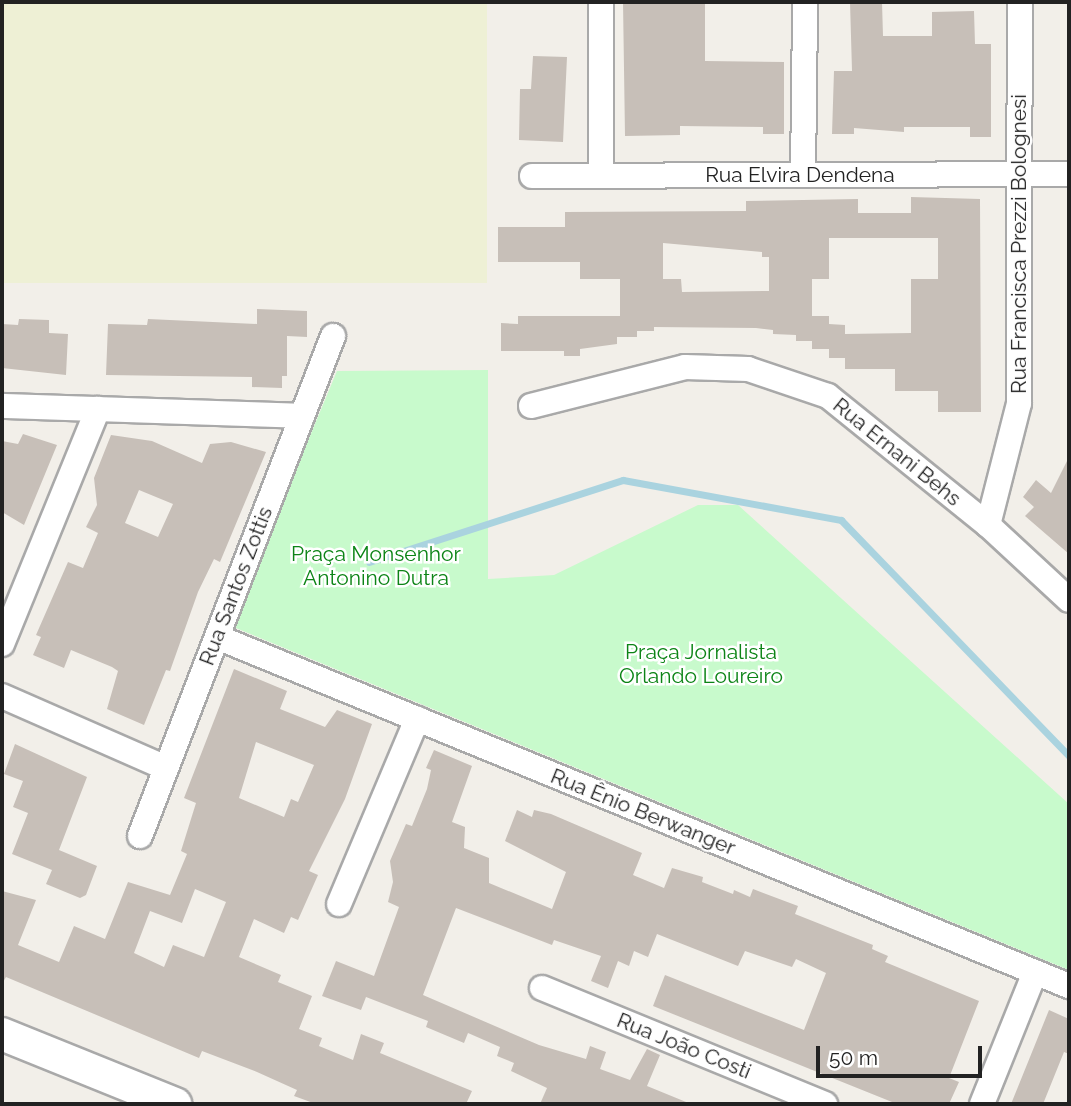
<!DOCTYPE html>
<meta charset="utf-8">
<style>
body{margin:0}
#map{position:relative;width:1071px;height:1106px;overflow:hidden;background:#f2efe9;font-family:Raleway,sans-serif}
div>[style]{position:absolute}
.farmland>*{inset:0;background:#eef0d5;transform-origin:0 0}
.park>*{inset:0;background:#c8facc}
.stream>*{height:7px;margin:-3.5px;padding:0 3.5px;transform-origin:3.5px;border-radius:3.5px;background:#aad3df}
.building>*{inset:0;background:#c7bfb8}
.roads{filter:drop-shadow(2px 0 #a9a9a9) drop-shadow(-2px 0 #a9a9a9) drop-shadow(0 2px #a9a9a9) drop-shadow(0 -2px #a9a9a9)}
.minor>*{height:24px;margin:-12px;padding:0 12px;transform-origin:12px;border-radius:12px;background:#fff}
.tertiary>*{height:32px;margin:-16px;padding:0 16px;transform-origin:16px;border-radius:16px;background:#fff}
span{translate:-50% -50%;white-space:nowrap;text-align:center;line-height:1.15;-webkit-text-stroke:5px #fff;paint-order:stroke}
.street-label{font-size:21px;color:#222}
.park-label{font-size:21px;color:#0c8416}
.frame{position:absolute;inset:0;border:4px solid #222;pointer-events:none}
.scale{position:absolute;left:816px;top:1046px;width:166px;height:32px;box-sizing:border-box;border:4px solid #222;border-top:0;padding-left:9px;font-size:21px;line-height:24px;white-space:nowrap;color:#222;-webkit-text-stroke:5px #fff;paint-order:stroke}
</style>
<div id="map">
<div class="farmland">
<i style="left:2px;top:2px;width:485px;height:281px"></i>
</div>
<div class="park">
<i style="clip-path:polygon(488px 370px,488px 579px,554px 575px,698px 505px,738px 505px,1069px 804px,1069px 970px,231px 626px,337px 371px)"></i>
</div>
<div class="stream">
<i style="left:369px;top:562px;width:267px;rotate:-17.9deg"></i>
<i style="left:623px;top:480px;width:222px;rotate:10.4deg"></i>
<i style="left:841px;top:520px;width:328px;rotate:46deg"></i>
</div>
<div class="building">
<i style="clip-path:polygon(623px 2px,705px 2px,705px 61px,784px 62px,784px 134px,763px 134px,763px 127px,680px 126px,680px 135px,625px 136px)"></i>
<i style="clip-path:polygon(850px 2px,882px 2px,883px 36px,932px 36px,932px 12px,974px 11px,975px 44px,991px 44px,991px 137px,970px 137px,970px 127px,904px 127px,904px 132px,854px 128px,854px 134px,832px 134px,834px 71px,852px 71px)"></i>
<i style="clip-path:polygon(533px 56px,567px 57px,563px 142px,519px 140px,520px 89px,531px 89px)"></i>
<i style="clip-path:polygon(evenodd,911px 197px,980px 199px,981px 412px,938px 412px,938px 391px,895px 391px,895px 369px,845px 369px,845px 358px,829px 358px,829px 349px,812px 349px,812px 341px,796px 341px,796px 335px,773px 334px,773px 330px,756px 328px,654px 327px,654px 331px,637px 331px,637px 337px,617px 337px,617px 344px,580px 349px,580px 356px,564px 356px,564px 351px,501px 351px,501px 323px,518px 324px,518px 316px,620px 316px,620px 279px,580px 279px,580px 262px,498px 262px,498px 227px,565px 227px,565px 212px,746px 211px,746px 201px,858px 199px,858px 213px,911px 213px,911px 197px,829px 238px,938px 238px,938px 279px,911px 279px,911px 333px,845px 334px,845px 325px,829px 324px,829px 316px,812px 316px,812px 279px,829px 279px,829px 238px,911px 197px,663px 243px,762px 252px,762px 257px,769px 257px,769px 291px,682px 292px,681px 279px,663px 279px,663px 243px)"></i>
<i style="clip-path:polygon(257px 309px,307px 311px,307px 337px,287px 336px,287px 376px,282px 376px,282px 388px,252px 387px,252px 377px,106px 375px,108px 324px,147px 325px,148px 319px,257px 324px)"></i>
<i style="clip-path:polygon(19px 319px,49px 320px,49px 333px,68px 334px,66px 375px,2px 368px,2px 324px,18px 325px)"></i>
<i style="clip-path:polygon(23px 434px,57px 445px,24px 525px,2px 512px,2px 441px,18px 444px)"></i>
<i style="clip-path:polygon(evenodd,111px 435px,152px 441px,202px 463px,210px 444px,231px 442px,266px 452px,220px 562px,214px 559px,198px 592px,170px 671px,166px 670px,144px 725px,107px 709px,118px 671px,112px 667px,71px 650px,64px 668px,33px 655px,41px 637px,36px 635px,68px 562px,83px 568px,98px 533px,86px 527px,97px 505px,94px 478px,111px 435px,139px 490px,173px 504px,158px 537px,125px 523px,139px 490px)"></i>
<i style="clip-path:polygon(1069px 457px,1069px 554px,1025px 516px,1034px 507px,1023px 497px,1036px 480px,1051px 493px)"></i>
<i style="clip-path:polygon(evenodd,234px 669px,287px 691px,280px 709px,325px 727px,337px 710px,372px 724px,345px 799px,309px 871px,318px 875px,298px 920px,291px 917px,284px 933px,254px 919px,239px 957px,281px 975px,278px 982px,312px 996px,299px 1029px,322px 1038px,319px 1046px,353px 1060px,361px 1034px,384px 1043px,380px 1053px,472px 1091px,466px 1104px,316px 1104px,294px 1096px,297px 1090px,257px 1072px,202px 1051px,199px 1058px,6px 977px,2px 984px,2px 891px,36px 900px,18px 945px,59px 962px,74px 926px,105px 939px,128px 882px,170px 895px,187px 854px,181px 851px,196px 803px,184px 798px,234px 669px,256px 742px,314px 765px,298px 802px,291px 799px,284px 817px,239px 798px,256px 742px,234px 669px,195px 889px,226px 902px,204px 957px,173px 945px,164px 967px,134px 953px,150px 911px,182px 923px,195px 889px)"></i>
<i style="clip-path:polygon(15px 744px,87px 777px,59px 850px,97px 866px,86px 895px,80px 898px,46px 884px,52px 870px,12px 854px,28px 813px,13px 807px,23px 781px,4px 774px)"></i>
<i style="clip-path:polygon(434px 750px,472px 766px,452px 822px,465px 827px,464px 848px,489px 858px,489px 883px,552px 909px,566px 872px,505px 841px,517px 810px,532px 817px,534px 810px,551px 814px,642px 853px,633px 875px,664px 888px,672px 868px,703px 877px,702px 882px,733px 894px,734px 890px,750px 897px,753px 889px,798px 906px,795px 914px,873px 945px,872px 949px,888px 956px,885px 962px,979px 1001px,949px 1078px,959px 1082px,949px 1104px,897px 1104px,653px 1006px,665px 975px,804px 1030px,826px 973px,796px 959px,792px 967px,745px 951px,738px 966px,657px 934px,648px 957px,634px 951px,629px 966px,618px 961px,608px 988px,591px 981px,601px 956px,554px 940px,552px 945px,456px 908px,423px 995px,539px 1045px,586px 1059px,590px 1046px,606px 1052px,600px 1069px,630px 1080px,647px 1049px,660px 1055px,647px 1086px,691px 1104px,540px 1104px,547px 1088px,511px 1071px,514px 1063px,497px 1056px,500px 1047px,468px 1033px,464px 1043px,426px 1027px,428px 1021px,366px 997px,361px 1010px,322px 996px,336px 961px,374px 976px,399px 907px,388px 902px,393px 882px,390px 861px,406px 824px,412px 826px,427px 789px,431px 770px,426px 768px)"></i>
<i style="clip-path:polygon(1049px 1010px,1069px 1019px,1069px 1054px,1064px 1052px,1043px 1104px,1011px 1104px)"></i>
</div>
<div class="roads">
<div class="minor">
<i style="left:803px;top:175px;width:173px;rotate:-89.3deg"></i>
<i style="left:532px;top:176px;width:537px;rotate:-0.21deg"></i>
<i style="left:601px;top:176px;width:174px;rotate:-90deg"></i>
<i style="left:2px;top:406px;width:300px;rotate:1.9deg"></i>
<i style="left:531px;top:406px;width:159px;rotate:-14.2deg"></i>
<i style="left:685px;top:367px;width:63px;rotate:1.8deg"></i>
<i style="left:748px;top:369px;width:84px;rotate:18.6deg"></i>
<i style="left:828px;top:396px;width:206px;rotate:38.9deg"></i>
<i style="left:988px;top:525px;width:110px;rotate:42.8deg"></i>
<i style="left:988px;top:525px;width:126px;rotate:-75.7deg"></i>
<i style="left:1019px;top:403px;width:401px;rotate:-89.9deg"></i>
<i style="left:217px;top:637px;width:921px;rotate:22.28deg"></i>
<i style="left:2px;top:644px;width:254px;rotate:-67.8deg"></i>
<i style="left:2px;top:696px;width:179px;rotate:23.7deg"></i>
<i style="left:140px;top:836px;width:536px;rotate:-68.89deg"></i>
<i style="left:339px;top:904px;width:201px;rotate:-67.1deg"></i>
<i style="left:542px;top:988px;width:306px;rotate:22.3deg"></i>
<i style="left:982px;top:1104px;width:142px;rotate:-68.1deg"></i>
</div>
<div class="tertiary">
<i style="left:2px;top:1034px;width:187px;rotate:22deg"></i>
</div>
</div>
<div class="street-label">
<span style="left:800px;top:175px">Rua Elvira Dendena</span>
<span style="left:1019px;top:244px;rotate:-90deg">Rua Francisca Prezzi Bolognesi</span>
<span style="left:897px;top:452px;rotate:39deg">Rua Ernani Behs</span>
<span style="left:236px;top:586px;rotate:-69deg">Rua Santos Zottis</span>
<span style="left:643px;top:812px;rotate:22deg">Rua Ênio Berwanger</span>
<span style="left:684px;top:1046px;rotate:22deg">Rua João Costi</span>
</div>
<div class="park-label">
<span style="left:376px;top:566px">Praça Monsenhor<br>Antonino Dutra</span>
<span style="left:701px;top:664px">Praça Jornalista<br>Orlando Loureiro</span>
</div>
<div class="frame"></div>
<div class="scale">50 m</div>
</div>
